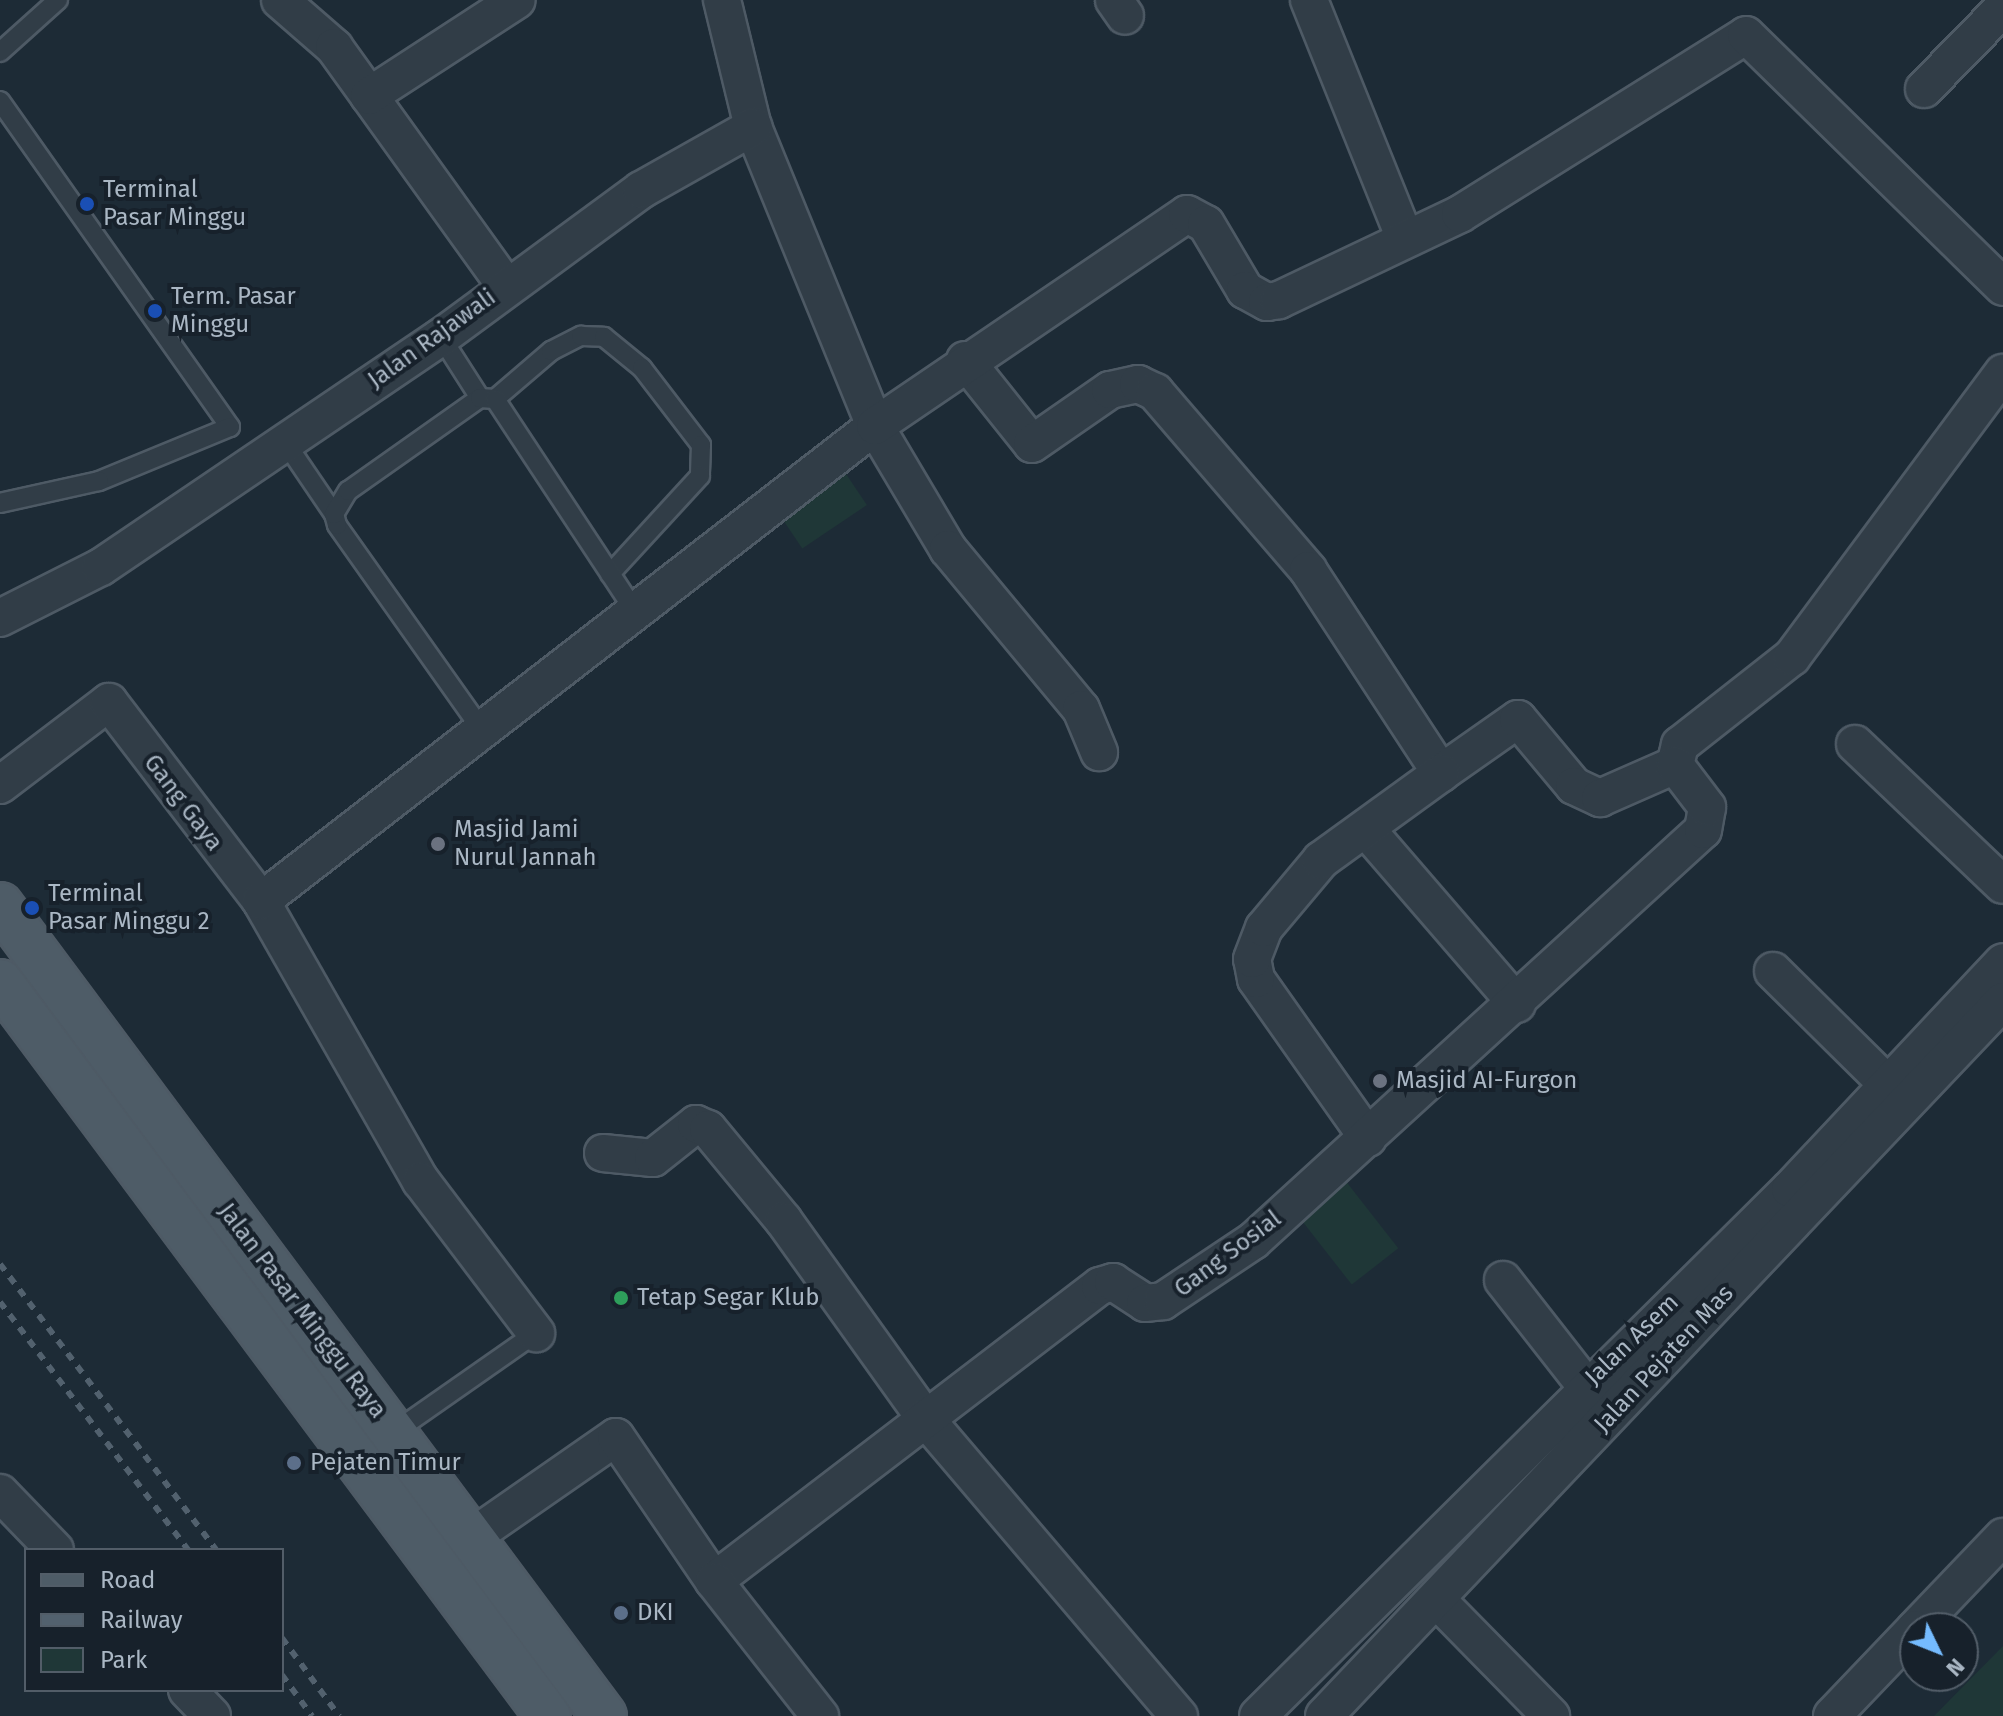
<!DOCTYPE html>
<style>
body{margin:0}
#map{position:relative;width:2003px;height:1716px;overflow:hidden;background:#1d2b36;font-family:"Fira Sans",sans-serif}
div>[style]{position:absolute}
.green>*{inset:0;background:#1f3737;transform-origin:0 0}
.roads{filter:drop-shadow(2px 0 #4e5a65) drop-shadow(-2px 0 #4e5a65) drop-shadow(0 2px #4e5a65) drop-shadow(0 -2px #4e5a65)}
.lane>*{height:18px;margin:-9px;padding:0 9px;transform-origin:9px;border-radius:9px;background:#313d47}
.street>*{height:36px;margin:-18px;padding:0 18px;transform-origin:18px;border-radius:18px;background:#313d47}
.primary>*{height:44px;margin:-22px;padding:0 22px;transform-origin:22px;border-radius:22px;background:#4e5c67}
.rail>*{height:6px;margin-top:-3px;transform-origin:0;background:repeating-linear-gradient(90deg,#52616e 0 8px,transparent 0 16px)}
.dots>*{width:22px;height:22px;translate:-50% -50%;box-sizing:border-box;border:4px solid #17212b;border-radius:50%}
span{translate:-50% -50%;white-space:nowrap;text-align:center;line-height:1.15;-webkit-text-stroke:8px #17212b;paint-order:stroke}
.poi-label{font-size:24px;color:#aab7c4}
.left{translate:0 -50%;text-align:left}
.street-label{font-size:24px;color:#aab7c4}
.legend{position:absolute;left:24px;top:1548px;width:260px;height:144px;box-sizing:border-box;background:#17212b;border:2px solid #525d68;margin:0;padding:10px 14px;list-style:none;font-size:24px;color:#aab7c4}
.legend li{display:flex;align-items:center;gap:16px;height:40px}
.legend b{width:40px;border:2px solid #525d68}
.north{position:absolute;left:1899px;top:1612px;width:80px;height:80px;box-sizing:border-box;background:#17212b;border:2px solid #525d68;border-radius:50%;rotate:133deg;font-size:22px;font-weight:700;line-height:32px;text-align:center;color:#aab7c4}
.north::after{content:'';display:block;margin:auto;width:28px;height:36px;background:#75bbfe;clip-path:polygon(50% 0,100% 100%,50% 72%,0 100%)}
</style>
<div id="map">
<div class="green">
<i style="left:844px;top:471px;width:41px;height:78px;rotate:56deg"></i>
<i style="left:1341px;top:1175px;width:93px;height:59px;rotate:52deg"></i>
<i style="clip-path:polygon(2003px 1646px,2003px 1716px,1934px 1716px)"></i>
</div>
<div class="roads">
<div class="lane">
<i style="left:0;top:52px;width:78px;rotate:-41.9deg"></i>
<i style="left:0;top:101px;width:399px;rotate:54.8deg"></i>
<i style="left:230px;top:427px;width:142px;rotate:157.6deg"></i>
<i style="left:99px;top:481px;width:101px;rotate:167.5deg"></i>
<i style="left:441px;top:337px;width:72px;rotate:57.4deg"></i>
<i style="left:495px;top:399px;width:74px;rotate:-40.6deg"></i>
<i style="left:551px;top:351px;width:34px;rotate:-27deg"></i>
<i style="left:581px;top:336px;width:23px;rotate:2deg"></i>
<i style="left:604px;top:337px;width:49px;rotate:39.2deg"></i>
<i style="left:642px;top:368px;width:97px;rotate:52.5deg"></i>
<i style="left:701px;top:445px;width:31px;rotate:92deg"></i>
<i style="left:700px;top:476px;width:133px;rotate:132.6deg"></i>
<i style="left:285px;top:442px;width:87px;rotate:55.8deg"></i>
<i style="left:482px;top:730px;width:251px;rotate:-125.3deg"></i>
<i style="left:337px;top:525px;width:11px;rotate:-105deg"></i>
<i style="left:334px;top:514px;width:27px;rotate:-59deg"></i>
<i style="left:348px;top:491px;width:161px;rotate:-35.2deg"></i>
<i style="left:480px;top:398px;width:15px;rotate:4deg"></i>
<i style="left:495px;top:399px;width:253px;rotate:56.6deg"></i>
<i style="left:393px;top:1433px;width:174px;rotate:-35deg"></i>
</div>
<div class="street">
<i style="left:280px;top:0;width:72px;rotate:41deg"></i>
<i style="left:334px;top:47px;width:294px;rotate:54.3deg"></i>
<i style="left:722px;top:0;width:131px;rotate:76.3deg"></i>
<i style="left:753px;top:127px;width:323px;rotate:67.8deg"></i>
<i style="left:875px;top:426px;width:143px;rotate:59.3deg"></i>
<i style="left:948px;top:549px;width:208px;rotate:50.3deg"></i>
<i style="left:1081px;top:709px;width:47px;rotate:67.3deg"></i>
<i style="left:1114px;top:0;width:19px;rotate:55deg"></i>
<i style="left:1309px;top:0;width:258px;rotate:68.1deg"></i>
<i style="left:1924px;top:89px;width:113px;rotate:-45.7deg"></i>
<i style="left:369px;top:96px;width:176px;rotate:-33deg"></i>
<i style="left:965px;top:360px;width:107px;rotate:51.4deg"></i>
<i style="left:1032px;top:444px;width:95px;rotate:-34.7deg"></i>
<i style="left:1110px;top:390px;width:29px;rotate:-12deg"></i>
<i style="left:1138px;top:384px;width:19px;rotate:25deg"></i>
<i style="left:1155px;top:392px;width:235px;rotate:49.3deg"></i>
<i style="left:1308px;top:570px;width:243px;rotate:56.8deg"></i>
<i style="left:1441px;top:773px;width:94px;rotate:-35deg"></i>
<i style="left:1518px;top:719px;width:87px;rotate:50.1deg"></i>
<i style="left:1574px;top:786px;width:29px;rotate:25deg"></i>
<i style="left:1600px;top:798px;width:82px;rotate:-23.7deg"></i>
<i style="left:0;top:618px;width:113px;rotate:-26.8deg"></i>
<i style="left:101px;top:567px;width:410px;rotate:-34.1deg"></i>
<i style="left:441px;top:337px;width:248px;rotate:-36.3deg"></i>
<i style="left:641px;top:190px;width:129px;rotate:-29.4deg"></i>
<i style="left:1855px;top:744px;width:204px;rotate:43.6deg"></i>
<i style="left:1675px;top:765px;width:21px;rotate:-76deg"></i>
<i style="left:1680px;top:745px;width:142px;rotate:-38.2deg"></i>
<i style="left:1792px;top:657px;width:354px;rotate:-53.4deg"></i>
<i style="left:0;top:785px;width:137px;rotate:-37.3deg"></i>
<i style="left:109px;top:702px;width:250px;rotate:52.6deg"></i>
<i style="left:261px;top:901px;width:322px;rotate:60.3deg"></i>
<i style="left:421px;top:1181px;width:191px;rotate:52.9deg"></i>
<i style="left:1366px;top:829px;width:231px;rotate:49.2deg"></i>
<i style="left:261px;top:901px;width:776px;rotate:-37.73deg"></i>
<i style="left:875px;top:426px;width:377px;rotate:-34.2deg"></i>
<i style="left:1187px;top:214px;width:21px;rotate:28deg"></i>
<i style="left:1206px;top:224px;width:77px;rotate:59.4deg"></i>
<i style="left:1245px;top:290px;width:25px;rotate:29deg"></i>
<i style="left:1267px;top:302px;width:12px;rotate:-9deg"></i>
<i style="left:1279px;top:300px;width:200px;rotate:-25.4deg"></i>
<i style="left:1460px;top:214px;width:337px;rotate:-32deg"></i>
<i style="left:1746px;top:35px;width:360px;rotate:44.4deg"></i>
<i style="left:1773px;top:971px;width:161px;rotate:44.7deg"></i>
<i style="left:1368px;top:1138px;width:194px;rotate:-125.2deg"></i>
<i style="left:1256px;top:979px;width:20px;rotate:-101deg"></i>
<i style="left:1252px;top:959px;width:33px;rotate:-69deg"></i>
<i style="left:1264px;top:928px;width:89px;rotate:-50deg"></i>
<i style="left:1321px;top:860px;width:148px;rotate:-35.9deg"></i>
<i style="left:603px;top:1153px;width:50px;rotate:5.7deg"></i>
<i style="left:653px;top:1158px;width:55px;rotate:-38.3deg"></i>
<i style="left:696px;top:1124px;width:13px;rotate:23deg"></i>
<i style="left:708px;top:1129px;width:119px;rotate:50.4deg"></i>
<i style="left:784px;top:1221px;width:242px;rotate:54.4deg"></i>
<i style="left:925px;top:1418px;width:392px;rotate:49.6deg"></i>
<i style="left:1503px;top:1280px;width:133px;rotate:52deg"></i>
<i style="left:0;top:1493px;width:79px;rotate:46deg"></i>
<i style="left:472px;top:1537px;width:175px;rotate:-34.8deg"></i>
<i style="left:616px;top:1437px;width:174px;rotate:55.8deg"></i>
<i style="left:714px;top:1581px;width:486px;rotate:-37.4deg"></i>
<i style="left:1100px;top:1286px;width:14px;rotate:-17deg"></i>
<i style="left:1113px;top:1282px;width:38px;rotate:33deg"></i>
<i style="left:1145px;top:1303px;width:18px;rotate:-6deg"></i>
<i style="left:1163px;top:1301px;width:108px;rotate:-33.7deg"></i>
<i style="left:1253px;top:1241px;width:609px;rotate:-42.41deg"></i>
<i style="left:1703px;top:830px;width:23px;rotate:-80deg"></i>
<i style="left:1707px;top:807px;width:53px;rotate:-127.3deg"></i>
<i style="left:714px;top:1581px;width:172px;rotate:51.9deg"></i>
<i style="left:1437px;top:1600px;width:163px;rotate:45.5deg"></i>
<i style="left:1916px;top:1628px;width:126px;rotate:-46.3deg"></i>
<i style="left:187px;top:1690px;width:36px;rotate:46deg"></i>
<i style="left:1258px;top:1716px;width:749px;rotate:-44.73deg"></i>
<i style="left:1790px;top:1189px;width:311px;rotate:-46.8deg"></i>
<i style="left:1324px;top:1716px;width:986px;rotate:-46.48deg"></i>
<i style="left:1832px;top:1716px;width:120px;rotate:-46.3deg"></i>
</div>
<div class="primary">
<i style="left:0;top:905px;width:1011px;rotate:53.32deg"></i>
<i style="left:0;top:982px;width:916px;rotate:53.26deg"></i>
</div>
</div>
<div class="rail">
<i style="left:0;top:1264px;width:358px;rotate:52.9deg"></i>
<i style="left:0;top:1302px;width:311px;rotate:52.8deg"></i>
<i style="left:282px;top:1638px;width:97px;rotate:53.8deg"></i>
<i style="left:282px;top:1675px;width:51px;rotate:53.8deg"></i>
</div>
<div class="dots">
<i style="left:87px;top:204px;background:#1a4fb4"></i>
<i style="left:155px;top:311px;background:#1a4fb4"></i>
<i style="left:438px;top:844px;background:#6b7280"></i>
<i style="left:32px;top:908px;background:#1a4fb4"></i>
<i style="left:1380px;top:1081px;background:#6b7280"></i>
<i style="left:621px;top:1298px;background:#2e9e5b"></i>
<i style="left:294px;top:1463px;background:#5c6f8a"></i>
<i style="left:621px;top:1613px;background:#5c6f8a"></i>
</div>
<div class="poi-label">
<span class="left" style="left:103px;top:204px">Terminal<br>Pasar Minggu</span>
<span class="left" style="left:171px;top:311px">Term. Pasar<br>Minggu</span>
<span class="left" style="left:454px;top:844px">Masjid Jami<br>Nurul Jannah</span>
<span class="left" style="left:48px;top:908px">Terminal<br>Pasar Minggu 2</span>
<span class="left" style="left:1396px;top:1081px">Masjid AI-Furgon</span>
<span class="left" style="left:637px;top:1298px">Tetap Segar Klub</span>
<span class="left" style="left:310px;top:1463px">Pejaten Timur</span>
<span class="left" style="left:637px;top:1613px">DKI</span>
</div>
<div class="street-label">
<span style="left:432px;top:339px;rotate:-36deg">Jalan Rajawali</span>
<span style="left:183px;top:803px;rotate:53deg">Gang Gaya</span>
<span style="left:1228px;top:1254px;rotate:-37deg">Gang Sosial</span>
<span style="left:302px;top:1311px;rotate:53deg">Jalan Pasar Minggu Raya</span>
<span style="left:1632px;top:1340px;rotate:-44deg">Jalan Asem</span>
<span style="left:1664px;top:1359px;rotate:-47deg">Jalan Pejaten Mas</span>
</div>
<ul class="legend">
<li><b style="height:10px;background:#4e5c67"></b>Road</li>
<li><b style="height:10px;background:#52616e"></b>Railway</li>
<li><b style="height:22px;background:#1f3737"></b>Park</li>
</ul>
<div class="north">N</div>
</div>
